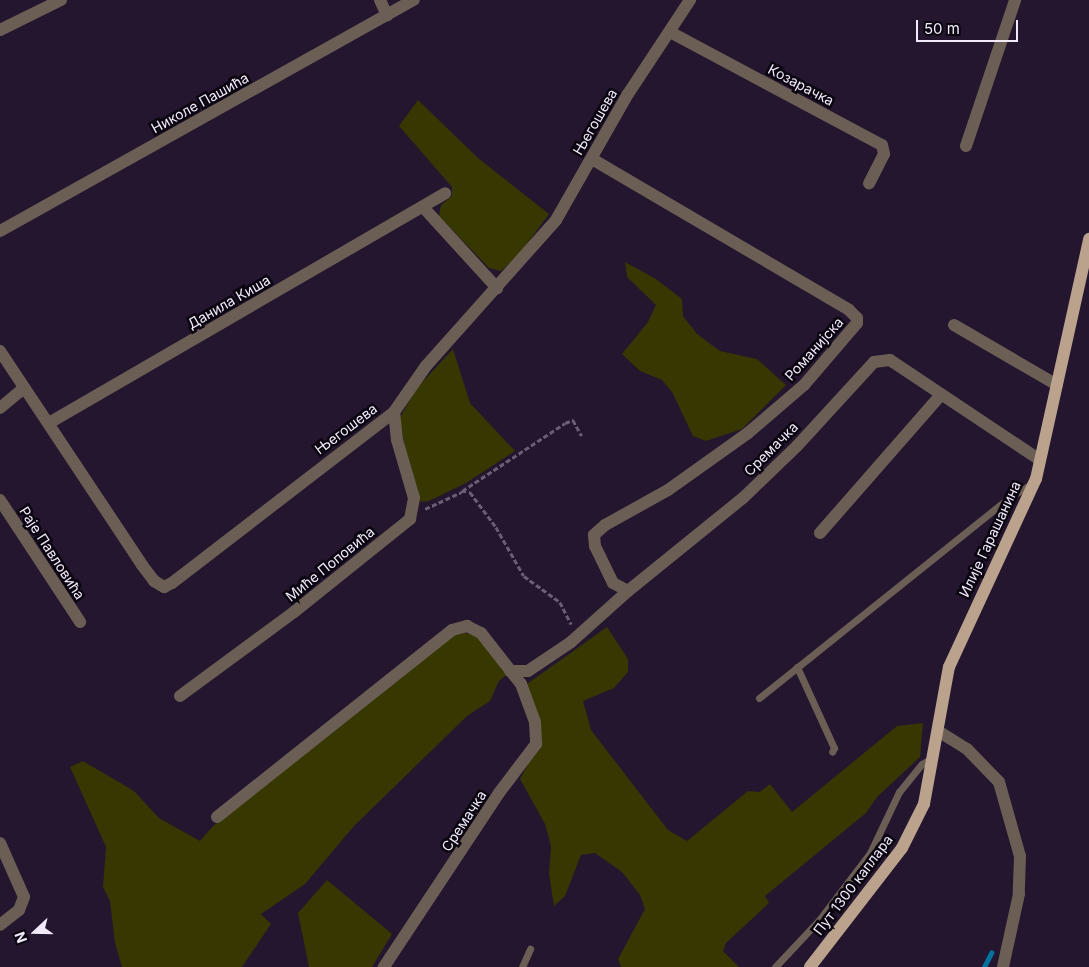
<!DOCTYPE html>
<meta charset="utf-8">
<style>
body{margin:0}
#map{position:relative;width:1089px;height:967px;overflow:hidden;background:#24162f;font-family:Inter,sans-serif}
div>[style]{position:absolute}
.green>*{inset:0;background:#363701}
.stream>*{height:4.5px;margin:-2.25px;padding:0 2.25px;transform-origin:2.25px;border-radius:2.25px;background:#04729d}
.path>*{height:2.5px;margin-top:-1.25px;transform-origin:0;background:repeating-linear-gradient(90deg,#6a5d74 0 5px,transparent 0 7.5px)}
.service>*{height:7px;margin:-3.5px;padding:0 3.5px;transform-origin:3.5px;border-radius:3.5px;background:#6b5f55}
.minor>*{height:12px;margin:-6px;padding:0 6px;transform-origin:6px;border-radius:6px;background:#6b5f55}
.primary>*{height:12px;margin:-6px;padding:0 6px;transform-origin:6px;border-radius:6px;background:#baa28c}
span{translate:-50% -50%;white-space:nowrap;text-align:center;line-height:1.15;-webkit-text-stroke:5px #0a050f;paint-order:stroke}
.street-label{font-size:14px;color:#f2e9fa}
.north{position:absolute;left:10px;top:907px;width:50px;height:50px;-webkit-text-stroke:4px #0a050f;paint-order:stroke;rotate:249deg;font-size:14px;font-weight:700;line-height:20px;text-align:center;color:#f2e9fa}
.north::after{content:'';display:block;margin:auto;width:18px;height:22px;background:#f2e9fa;clip-path:polygon(50% 0,100% 100%,50% 72%,0 100%)}
.scale{position:absolute;left:916px;top:20px;width:102px;height:22px;box-sizing:border-box;border:2px solid #f2e9fa;border-top:0;padding-left:6px;font-size:15px;line-height:18px;white-space:nowrap;color:#f2e9fa;-webkit-text-stroke:4px #0a050f;paint-order:stroke}
</style>
<div id="map">
<div class="green">
<i style="clip-path:polygon(418px 100px,478px 158px,549px 214px,518px 256px,501px 271px,489px 268px,439px 216px,441px 205px,452px 196px,452px 187px,399px 126px)"></i>
<i style="clip-path:polygon(625px 262px,656px 279px,682px 299px,683px 316px,697px 334px,720px 351px,757px 359px,786px 385px,742px 429px,706px 441px,693px 436px,672px 392px,662px 380px,640px 371px,622px 354px,648px 322px,656px 305px,627px 277px)"></i>
<i style="clip-path:polygon(453px 349px,470px 403px,515px 451px,466px 483px,429px 501px,421px 502px,413px 482px,399px 419px,416px 389px)"></i>
<i style="clip-path:polygon(607px 627px,628px 659px,628px 672px,614px 688px,583px 701px,591px 730px,668px 830px,687px 841px,748px 791px,760px 792px,770px 784px,792px 812px,897px 726px,923px 723px,920px 757px,877px 797px,866px 813px,765px 896px,769px 903px,726px 943px,723px 951px,739px 967px,621px 967px,618px 959px,645px 909px,640px 895px,622px 872px,595px 853px,581px 855px,565px 896px,554px 906px,549px 874px,551px 846px,545px 824px,520px 779px,542px 739px,527px 684px)"></i>
<i style="clip-path:polygon(455px 631px,478px 636px,506px 675px,499px 681px,490px 701px,467px 716px,354px 826px,305px 884px,261px 914px,271px 924px,242px 967px,122px 967px,115px 943px,110px 901px,103px 887px,106px 847px,70px 767px,83px 761px,134px 791px,159px 818px,200px 841px,213px 826px)"></i>
<i style="clip-path:polygon(327px 880px,392px 934px,372px 967px,309px 967px,298px 913px)"></i>
</div>
<div class="stream">
<i style="left:984px;top:967px;width:16px;rotate:-63deg"></i>
</div>
<div class="path">
<i style="left:462px;top:491px;width:123px;rotate:-33.4deg"></i>
<i style="left:565px;top:423px;width:9px;rotate:-21deg"></i>
<i style="left:573px;top:420px;width:18px;rotate:61deg"></i>
<i style="left:425px;top:509px;width:40px;rotate:-25deg"></i>
<i style="left:461px;top:492px;width:9px"></i>
<i style="left:470px;top:492px;width:44px;rotate:53.4deg"></i>
<i style="left:496px;top:527px;width:56px;rotate:60.3deg"></i>
<i style="left:524px;top:576px;width:44px;rotate:35.8deg"></i>
<i style="left:560px;top:602px;width:25px;rotate:63deg"></i>
</div>
<div class="service">
<i style="left:797px;top:667px;width:89px;rotate:65.4deg"></i>
<i style="left:834px;top:748px;width:4px;rotate:117deg"></i>
<i style="left:759px;top:698px;width:322px;rotate:-38.7deg"></i>
<i style="left:1010px;top:497px;width:27px;rotate:-31deg"></i>
<i style="left:522px;top:967px;width:20px;rotate:-66deg"></i>
<i style="left:775px;top:967px;width:64px;rotate:-46.9deg"></i>
<i style="left:819px;top:920px;width:84px;rotate:-52.7deg"></i>
<i style="left:870px;top:853px;width:68px;rotate:-64.6deg"></i>
<i style="left:899px;top:792px;width:36px;rotate:-51deg"></i>
<i style="left:922px;top:764px;width:13px;rotate:-32deg"></i>
</div>
<div class="minor">
<i style="left:380px;top:0;width:17px;rotate:65deg"></i>
<i style="left:0;top:30px;width:68px;rotate:-26.2deg"></i>
<i style="left:670px;top:32px;width:240px;rotate:28.1deg"></i>
<i style="left:882px;top:145px;width:9px;rotate:77deg"></i>
<i style="left:884px;top:154px;width:33px;rotate:117deg"></i>
<i style="left:966px;top:146px;width:154px;rotate:-71.4deg"></i>
<i style="left:592px;top:159px;width:298px;rotate:30.4deg"></i>
<i style="left:849px;top:310px;width:11px;rotate:45deg"></i>
<i style="left:857px;top:318px;width:5px;rotate:90deg"></i>
<i style="left:857px;top:323px;width:82px;rotate:130.5deg"></i>
<i style="left:804px;top:385px;width:74px;rotate:139.4deg"></i>
<i style="left:748px;top:433px;width:98px;rotate:144.5deg"></i>
<i style="left:668px;top:490px;width:72px;rotate:150.9deg"></i>
<i style="left:605px;top:525px;width:15px;rotate:138deg"></i>
<i style="left:594px;top:535px;width:11px;rotate:85deg"></i>
<i style="left:595px;top:546px;width:41px;rotate:64.1deg"></i>
<i style="left:613px;top:583px;width:17px;rotate:28deg"></i>
<i style="left:423px;top:207px;width:110px;rotate:47.6deg"></i>
<i style="left:0;top:231px;width:474px;rotate:-29.2deg"></i>
<i style="left:954px;top:325px;width:119px;rotate:30.2deg"></i>
<i style="left:0;top:351px;width:257px;rotate:56.4deg"></i>
<i style="left:142px;top:565px;width:20px;rotate:53deg"></i>
<i style="left:154px;top:581px;width:12px;rotate:31deg"></i>
<i style="left:164px;top:587px;width:9px;rotate:-27deg"></i>
<i style="left:172px;top:583px;width:280px;rotate:-37.6deg"></i>
<i style="left:394px;top:412px;width:56px;rotate:-55.2deg"></i>
<i style="left:426px;top:366px;width:195px;rotate:-48.3deg"></i>
<i style="left:556px;top:220px;width:145px;rotate:-60.3deg"></i>
<i style="left:628px;top:94px;width:113px;rotate:-56.6deg"></i>
<i style="left:0;top:408px;width:31px;rotate:-40deg"></i>
<i style="left:49px;top:423px;width:458px;rotate:-30.1deg"></i>
<i style="left:0;top:500px;width:146px;rotate:56.7deg"></i>
<i style="left:820px;top:533px;width:182px;rotate:-48.8deg"></i>
<i style="left:510px;top:671px;width:18px"></i>
<i style="left:528px;top:671px;width:52px;rotate:-34deg"></i>
<i style="left:571px;top:642px;width:76px;rotate:-41.8deg"></i>
<i style="left:628px;top:591px;width:148px;rotate:-39deg"></i>
<i style="left:743px;top:498px;width:75px;rotate:-43.9deg"></i>
<i style="left:797px;top:446px;width:114px;rotate:-47.5deg"></i>
<i style="left:874px;top:362px;width:16px;rotate:-7deg"></i>
<i style="left:890px;top:360px;width:180px;rotate:33.7deg"></i>
<i style="left:180px;top:696px;width:142px;rotate:-36.4deg"></i>
<i style="left:294px;top:612px;width:149px;rotate:-38.7deg"></i>
<i style="left:410px;top:519px;width:21px;rotate:-79deg"></i>
<i style="left:414px;top:498px;width:60px;rotate:-106.3deg"></i>
<i style="left:397px;top:440px;width:28px;rotate:-96deg"></i>
<i style="left:938px;top:731px;width:34px;rotate:32deg"></i>
<i style="left:967px;top:749px;width:46px;rotate:45.9deg"></i>
<i style="left:999px;top:782px;width:77px;rotate:74.2deg"></i>
<i style="left:1020px;top:856px;width:38px;rotate:92deg"></i>
<i style="left:1019px;top:894px;width:75px;rotate:102.4deg"></i>
<i style="left:217px;top:817px;width:300px;rotate:-38.5deg"></i>
<i style="left:452px;top:630px;width:16px;rotate:-15deg"></i>
<i style="left:467px;top:626px;width:16px;rotate:27deg"></i>
<i style="left:481px;top:633px;width:65px;rotate:51.9deg"></i>
<i style="left:521px;top:684px;width:40px;rotate:69.8deg"></i>
<i style="left:535px;top:722px;width:22px;rotate:87deg"></i>
<i style="left:536px;top:744px;width:61px;rotate:127.1deg"></i>
<i style="left:499px;top:793px;width:209px;rotate:123.5deg"></i>
<i style="left:0;top:843px;width:59px;rotate:66deg"></i>
<i style="left:24px;top:897px;width:14px;rotate:111deg"></i>
<i style="left:19px;top:910px;width:24px;rotate:142deg"></i>
</div>
<div class="primary">
<i style="left:810px;top:967px;width:150px;rotate:-52.3deg"></i>
<i style="left:902px;top:848px;width:49px;rotate:-63.4deg"></i>
<i style="left:924px;top:804px;width:139px;rotate:-79.7deg"></i>
<i style="left:949px;top:667px;width:207px;rotate:-65.2deg"></i>
<i style="left:1036px;top:479px;width:246px;rotate:-77.5deg"></i>
</div>
<div class="street-label">
<span style="left:801px;top:85px;rotate:28deg">Козарачка</span>
<span style="left:200px;top:103px;rotate:-29deg">Николе Пашића</span>
<span style="left:595px;top:122px;rotate:-60deg">Његошева</span>
<span style="left:229px;top:302px;rotate:-30deg">Данила Киша</span>
<span style="left:814px;top:349px;rotate:-48deg">Романијска</span>
<span style="left:346px;top:429px;rotate:-37deg">Његошева</span>
<span style="left:771px;top:449px;rotate:-45deg">Сремачка</span>
<span style="left:990px;top:539px;rotate:-65deg">Илије Гарашанина</span>
<span style="left:52px;top:553px;rotate:57deg">Раје Павловића</span>
<span style="left:330px;top:564px;rotate:-39deg">Миће Поповића</span>
<span style="left:464px;top:821px;rotate:-57deg">Сремачка</span>
<span style="left:853px;top:885px;rotate:-53deg">Пут 1300 каплара</span>
</div>
<div class="north">N</div>
<div class="scale">50 m</div>
</div>
